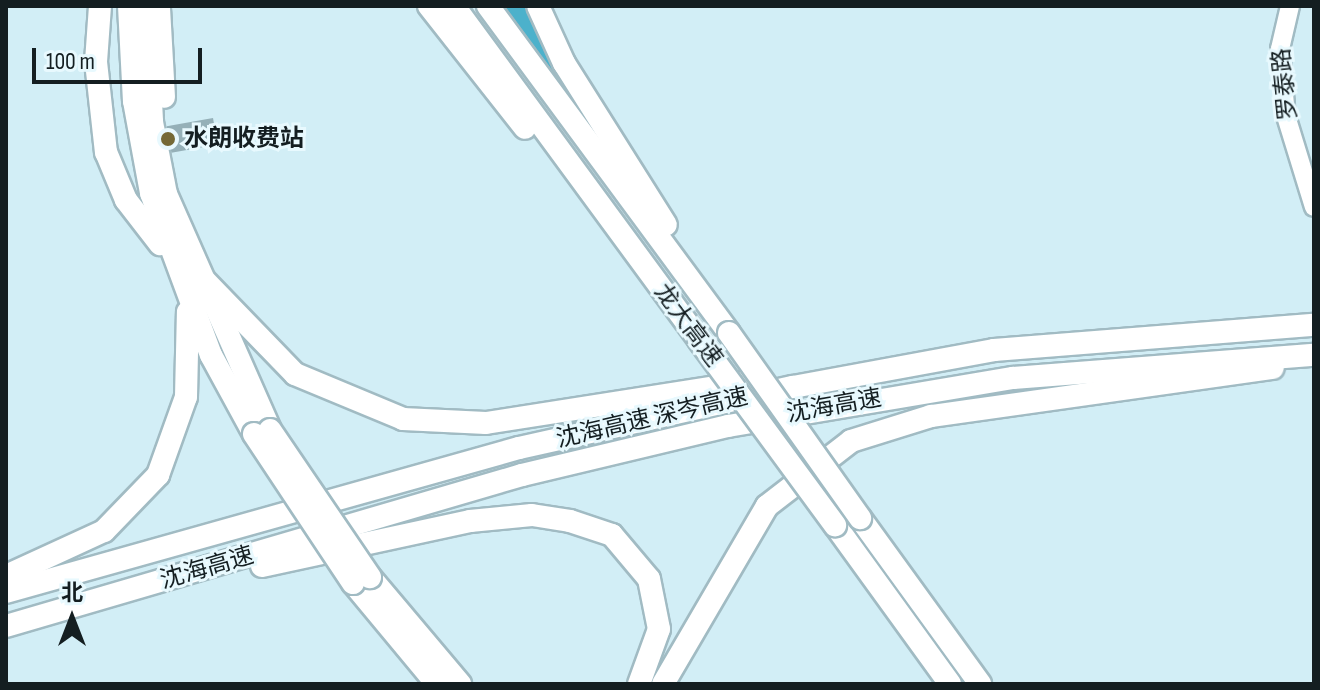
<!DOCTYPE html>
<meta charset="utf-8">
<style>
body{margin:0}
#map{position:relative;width:1320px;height:690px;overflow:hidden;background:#d2eef6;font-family:"Sofia Sans Condensed","Noto Sans SC",sans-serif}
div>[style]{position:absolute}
.forest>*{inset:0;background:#4cb1cb}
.building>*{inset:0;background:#95b0b8;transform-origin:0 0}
.roads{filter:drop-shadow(2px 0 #a1bbc3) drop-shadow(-2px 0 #a1bbc3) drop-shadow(0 2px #a1bbc3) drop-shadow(0 -2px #a1bbc3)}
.secondary>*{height:18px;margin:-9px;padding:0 9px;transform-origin:9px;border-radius:9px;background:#fff}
.highway>*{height:22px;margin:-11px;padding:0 11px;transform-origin:11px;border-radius:11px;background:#fff}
.bridges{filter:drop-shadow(2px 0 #a1bbc3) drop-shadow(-2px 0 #a1bbc3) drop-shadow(0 2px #a1bbc3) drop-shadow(0 -2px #a1bbc3)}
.highway-bridge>*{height:22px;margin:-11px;padding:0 11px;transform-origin:11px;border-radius:11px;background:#fff}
.dots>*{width:22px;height:22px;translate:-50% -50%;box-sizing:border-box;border:4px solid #e8f9fe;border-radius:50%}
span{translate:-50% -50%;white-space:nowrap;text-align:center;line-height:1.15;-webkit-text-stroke:6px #e8f9fe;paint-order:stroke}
.street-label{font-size:24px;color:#141e21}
.poi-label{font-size:24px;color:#141e21;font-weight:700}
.left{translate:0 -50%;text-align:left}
.frame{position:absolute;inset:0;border:8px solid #141e21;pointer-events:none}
.north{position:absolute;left:32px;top:578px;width:80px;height:80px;-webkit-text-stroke:6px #e8f9fe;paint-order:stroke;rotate:0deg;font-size:22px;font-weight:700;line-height:32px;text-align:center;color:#141e21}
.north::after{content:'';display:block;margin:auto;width:28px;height:36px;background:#141e21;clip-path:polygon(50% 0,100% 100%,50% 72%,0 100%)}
.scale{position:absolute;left:32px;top:48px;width:170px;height:36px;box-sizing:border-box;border:4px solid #141e21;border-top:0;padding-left:10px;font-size:24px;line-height:28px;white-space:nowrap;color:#141e21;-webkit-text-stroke:6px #e8f9fe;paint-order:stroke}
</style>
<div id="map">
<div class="forest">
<i style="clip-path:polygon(503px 6px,529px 6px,585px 124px,551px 72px)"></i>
</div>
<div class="building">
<i style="left:213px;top:118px;width:27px;height:47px;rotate:80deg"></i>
</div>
<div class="roads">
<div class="secondary">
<i style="left:1290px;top:6px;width:44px;rotate:103.1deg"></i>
<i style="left:1280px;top:49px;width:67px;rotate:84.9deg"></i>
<i style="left:1286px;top:116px;width:95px;rotate:72.9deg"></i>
</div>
<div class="highway">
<i style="left:100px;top:6px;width:56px;rotate:94.1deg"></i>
<i style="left:96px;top:62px;width:91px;rotate:83.7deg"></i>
<i style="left:106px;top:152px;width:52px;rotate:67.4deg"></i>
<i style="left:126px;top:200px;width:56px;rotate:52.3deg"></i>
<i style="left:129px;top:6px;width:95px;rotate:87deg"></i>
<i style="left:134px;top:101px;width:94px;rotate:79.5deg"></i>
<i style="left:151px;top:193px;width:173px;rotate:69.7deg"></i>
<i style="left:211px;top:355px;width:90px;rotate:61.4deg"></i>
<i style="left:146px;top:6px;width:116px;rotate:87deg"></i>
<i style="left:152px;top:122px;width:73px;rotate:79deg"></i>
<i style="left:166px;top:194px;width:258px;rotate:66.2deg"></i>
<i style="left:429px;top:6px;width:155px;rotate:51.8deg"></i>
<i style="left:454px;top:6px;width:414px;rotate:53.7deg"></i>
<i style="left:488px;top:6px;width:406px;rotate:53.6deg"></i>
<i style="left:538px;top:6px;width:63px;rotate:65.5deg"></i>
<i style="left:564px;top:63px;width:191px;rotate:57.8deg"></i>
<i style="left:159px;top:8px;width:89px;rotate:86.8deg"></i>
<i style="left:204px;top:280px;width:131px;rotate:45.9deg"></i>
<i style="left:295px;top:374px;width:117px;rotate:22.6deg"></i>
<i style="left:403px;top:419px;width:83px;rotate:2.8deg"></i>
<i style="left:486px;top:423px;width:266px;rotate:-8.9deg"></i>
<i style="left:860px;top:518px;width:205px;rotate:54.1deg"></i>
<i style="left:835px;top:525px;width:196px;rotate:54.1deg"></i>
<i style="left:262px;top:566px;width:213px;rotate:-12.2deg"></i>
<i style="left:470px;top:521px;width:62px;rotate:-5.5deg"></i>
<i style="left:532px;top:515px;width:38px;rotate:9deg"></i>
<i style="left:570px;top:521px;width:44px;rotate:18.4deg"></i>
<i style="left:612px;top:535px;width:57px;rotate:49.9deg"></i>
<i style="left:649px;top:579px;width:51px;rotate:78.7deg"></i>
<i style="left:659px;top:629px;width:59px;rotate:110deg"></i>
<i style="left:6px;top:576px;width:108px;rotate:-24.7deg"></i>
<i style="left:104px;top:531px;width:78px;rotate:-46deg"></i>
<i style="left:158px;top:475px;width:83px;rotate:-70.3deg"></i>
<i style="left:186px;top:397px;width:85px;rotate:-88.7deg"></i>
<i style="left:370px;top:577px;width:140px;rotate:49.9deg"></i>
<i style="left:353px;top:583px;width:131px;rotate:50.3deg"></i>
<i style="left:6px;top:592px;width:533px;rotate:-15.68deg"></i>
<i style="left:519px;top:448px;width:281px;rotate:-12.6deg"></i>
<i style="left:793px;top:387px;width:204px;rotate:-10.4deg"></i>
<i style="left:994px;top:350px;width:321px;rotate:-4.5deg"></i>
<i style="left:6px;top:626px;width:538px;rotate:-16.31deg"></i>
<i style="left:522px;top:475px;width:212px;rotate:-13.4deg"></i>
<i style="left:728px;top:426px;width:289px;rotate:-9.6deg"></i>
<i style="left:1013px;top:378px;width:302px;rotate:-4.4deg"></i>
<i style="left:663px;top:684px;width:206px;rotate:-59.7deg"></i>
<i style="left:767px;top:506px;width:106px;rotate:-37.7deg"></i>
<i style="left:851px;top:441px;width:84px;rotate:-17.4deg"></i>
<i style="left:931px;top:416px;width:345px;rotate:-8deg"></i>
</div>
</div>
<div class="bridges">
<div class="highway-bridge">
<i style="left:729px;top:333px;width:227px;rotate:54.7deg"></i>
<i style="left:699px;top:340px;width:230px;rotate:53.7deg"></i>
<i style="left:270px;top:430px;width:178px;rotate:55.8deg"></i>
<i style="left:254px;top:434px;width:179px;rotate:56.4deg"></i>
</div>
</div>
<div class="dots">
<i style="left:168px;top:139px;background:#756936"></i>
</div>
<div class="street-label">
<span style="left:1285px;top:84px;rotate:-96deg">罗泰路</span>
<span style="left:688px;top:325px;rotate:53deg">龙大高速</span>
<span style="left:834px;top:406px;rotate:-10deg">沈海高速</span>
<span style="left:652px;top:418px;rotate:-13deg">沈海高速 深岑高速</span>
<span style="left:207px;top:568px;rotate:-16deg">沈海高速</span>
</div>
<div class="poi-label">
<span class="left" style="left:184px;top:139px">水朗收费站</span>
</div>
<div class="frame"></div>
<div class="north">北</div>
<div class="scale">100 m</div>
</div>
